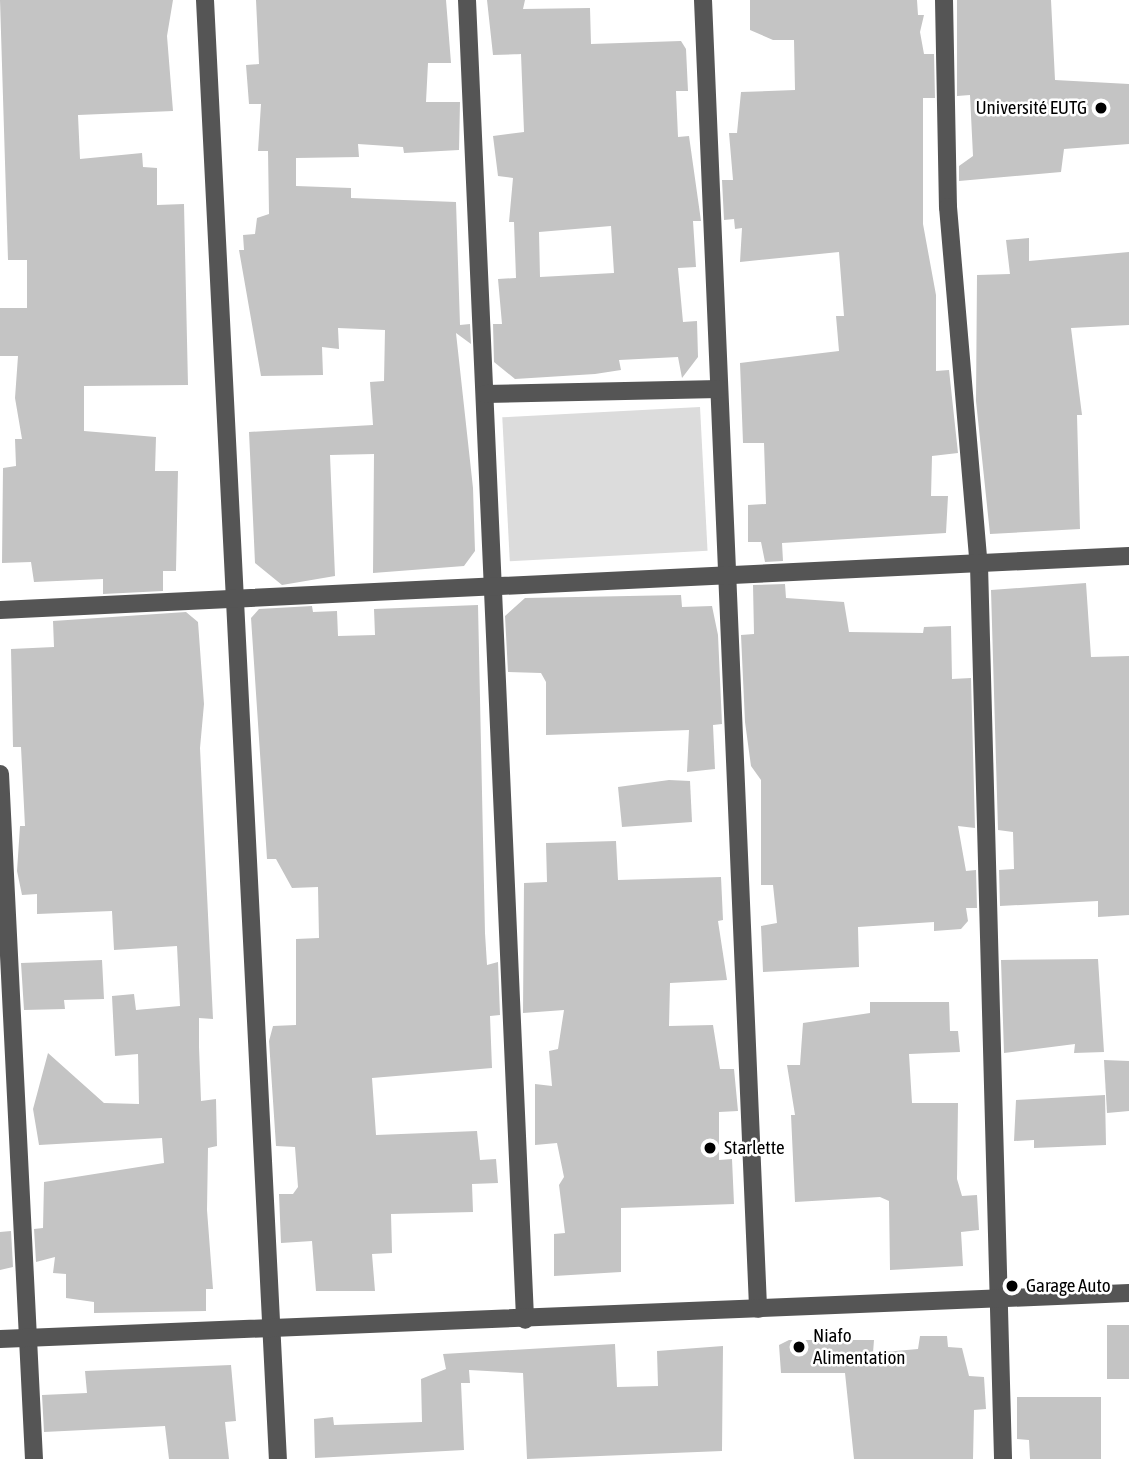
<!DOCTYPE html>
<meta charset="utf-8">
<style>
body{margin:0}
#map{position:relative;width:1129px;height:1459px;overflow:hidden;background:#fff;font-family:"Asap Condensed",sans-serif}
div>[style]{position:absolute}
.green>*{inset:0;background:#dcdcdc;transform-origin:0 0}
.building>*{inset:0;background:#c4c4c4;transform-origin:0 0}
.minor>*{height:18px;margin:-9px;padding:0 9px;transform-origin:9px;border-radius:9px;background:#555}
.dots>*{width:19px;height:19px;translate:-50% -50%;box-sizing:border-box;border:4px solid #fff;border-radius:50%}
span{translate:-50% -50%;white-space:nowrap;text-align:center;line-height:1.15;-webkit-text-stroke:5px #fff;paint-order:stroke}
.poi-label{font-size:19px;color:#000}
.right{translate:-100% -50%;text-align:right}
.left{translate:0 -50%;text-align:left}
</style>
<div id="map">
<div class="green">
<i style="left:700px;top:407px;width:144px;height:198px;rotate:87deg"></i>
</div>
<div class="building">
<i style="clip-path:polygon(0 0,173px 0,167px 36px,173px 111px,78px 115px,80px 159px,142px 153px,143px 167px,157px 168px,157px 205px,184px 204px,188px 385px,84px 386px,84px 431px,156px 437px,155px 471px,178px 471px,176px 571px,163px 571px,163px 591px,103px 594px,103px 579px,34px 582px,31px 562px,2px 563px,3px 468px,16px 466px,15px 439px,22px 439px,15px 398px,18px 356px,0 356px,0 308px,27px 308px,27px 260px,8px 260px)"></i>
<i style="clip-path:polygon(256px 0,446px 0,451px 63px,428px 63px,426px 102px,460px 102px,459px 150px,404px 153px,403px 147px,358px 144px,359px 157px,296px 158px,296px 186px,351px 188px,351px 198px,456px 202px,460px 325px,470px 324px,471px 344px,456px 333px,473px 488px,475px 551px,464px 566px,373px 573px,374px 454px,330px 455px,335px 576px,282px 585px,255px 563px,249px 432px,373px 425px,370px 382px,384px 381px,385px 330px,338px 328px,339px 349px,322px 347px,323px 375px,261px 376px,239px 250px,244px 250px,243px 235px,255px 234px,257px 218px,269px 214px,268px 151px,258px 151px,261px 104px,249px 104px,246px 65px,259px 64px)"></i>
<i style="clip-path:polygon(evenodd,487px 0,525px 0,523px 9px,590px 8px,591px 44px,681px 41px,686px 49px,688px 91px,676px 91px,678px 137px,689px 136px,701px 221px,693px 221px,696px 267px,678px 268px,683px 322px,697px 321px,698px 357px,682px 378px,678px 357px,619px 360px,621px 370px,595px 374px,515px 379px,494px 362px,493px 324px,502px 324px,498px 279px,516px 278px,514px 222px,509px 222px,513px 178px,498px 176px,493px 136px,524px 132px,521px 54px,493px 55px,487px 0,611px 226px,614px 273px,540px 277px,539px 232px,611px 226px)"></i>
<i style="clip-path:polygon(750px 0,917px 0,918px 15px,924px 15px,920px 32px,924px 54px,934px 54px,935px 98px,923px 98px,923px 224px,936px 295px,936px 371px,949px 370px,958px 453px,932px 456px,931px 496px,948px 496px,946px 533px,782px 543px,783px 561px,765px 562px,761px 542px,748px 542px,748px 505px,766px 504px,764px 443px,743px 443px,740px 363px,839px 351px,836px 316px,844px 316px,839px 252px,740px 262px,742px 228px,735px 229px,734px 219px,724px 220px,722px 180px,733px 180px,729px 133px,737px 133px,741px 92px,795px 90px,794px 40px,773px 40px,750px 30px)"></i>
<i style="clip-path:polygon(957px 0,1051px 0,1055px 80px,1129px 84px,1129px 144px,1064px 149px,1061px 172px,959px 181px,959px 166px,973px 156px,970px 95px,957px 96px)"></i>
<i style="clip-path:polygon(1029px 238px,1029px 261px,1129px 252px,1129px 325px,1071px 328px,1082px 415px,1077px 415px,1080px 529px,990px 534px,976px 401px,977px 275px,1010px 274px,1006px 240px)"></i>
<i style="clip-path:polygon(1086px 583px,1091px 657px,1129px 656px,1129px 915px,1098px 917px,1098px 901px,1000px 906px,999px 870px,1014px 869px,1013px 832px,998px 830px,991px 590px)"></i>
<i style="clip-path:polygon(785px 584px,786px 598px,844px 602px,849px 632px,923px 633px,924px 627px,951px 626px,952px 679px,971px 678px,975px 828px,958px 826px,966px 871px,976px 870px,977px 908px,966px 908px,968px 921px,961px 929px,934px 931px,934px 922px,858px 927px,859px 967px,763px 972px,761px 926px,777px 923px,773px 885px,761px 885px,761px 780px,751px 766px,745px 722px,741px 635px,754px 634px,753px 585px)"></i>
<i style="clip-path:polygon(681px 595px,682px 607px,712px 606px,718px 635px,722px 724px,713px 725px,715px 769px,687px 772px,689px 730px,546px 735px,546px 682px,541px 673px,508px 672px,505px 616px,525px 598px)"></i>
<i style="clip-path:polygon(478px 605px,485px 933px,487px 965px,498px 962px,500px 1015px,490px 1016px,492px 1068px,372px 1078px,376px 1135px,477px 1131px,480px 1160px,496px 1159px,498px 1183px,472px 1184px,473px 1212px,391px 1214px,392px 1253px,372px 1254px,375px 1291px,316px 1291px,312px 1241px,281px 1243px,279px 1194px,293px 1194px,298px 1187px,295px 1147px,276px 1146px,269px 1041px,273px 1026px,296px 1025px,296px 939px,319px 938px,318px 887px,292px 888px,276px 859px,267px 859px,251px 618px,259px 609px,312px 606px,313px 612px,337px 611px,338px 636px,375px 635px,374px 609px)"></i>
<i style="clip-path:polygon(186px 612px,198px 622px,204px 704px,200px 748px,213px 1019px,199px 1018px,199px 1047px,201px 1101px,216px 1099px,217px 1146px,208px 1148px,207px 1210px,213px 1289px,206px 1289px,206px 1311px,94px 1313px,94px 1302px,66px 1298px,66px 1274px,53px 1273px,55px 1257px,36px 1262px,34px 1229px,43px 1228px,44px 1182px,164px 1163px,162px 1138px,39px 1145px,33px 1109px,48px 1053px,104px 1103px,139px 1104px,138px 1054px,115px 1056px,112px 996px,134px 994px,136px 1010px,180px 1006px,177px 946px,114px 950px,112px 911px,37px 914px,37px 894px,22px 895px,17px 871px,20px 826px,25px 826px,21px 747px,13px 747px,11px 649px,54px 647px,53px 621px)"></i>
<i style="clip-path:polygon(669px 780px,690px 781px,692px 822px,622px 827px,618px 787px)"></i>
<i style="clip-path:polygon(616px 841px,618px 880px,721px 877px,723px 920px,718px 921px,727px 980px,670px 983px,669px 1026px,713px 1025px,720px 1069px,734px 1069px,738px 1111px,719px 1112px,719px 1160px,732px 1159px,734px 1204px,621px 1208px,621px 1272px,554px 1276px,554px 1234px,565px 1233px,559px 1185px,564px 1177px,557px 1143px,535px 1145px,535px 1084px,552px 1086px,549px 1051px,558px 1049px,564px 1010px,523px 1013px,524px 883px,547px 882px,546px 843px)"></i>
<i style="clip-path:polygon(1098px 959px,1104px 1052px,1074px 1053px,1075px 1044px,1004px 1053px,1001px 960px)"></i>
<i style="clip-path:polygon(102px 960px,104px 999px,64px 1000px,65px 1009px,24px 1010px,21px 963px)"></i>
<i style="clip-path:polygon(870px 1002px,949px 1002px,950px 1031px,958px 1031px,960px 1052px,909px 1054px,912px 1103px,958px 1103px,957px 1179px,962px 1196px,977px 1195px,979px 1230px,961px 1232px,963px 1266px,890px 1270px,889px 1201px,880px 1197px,795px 1202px,791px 1115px,795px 1115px,787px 1065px,800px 1065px,803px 1023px,870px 1013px)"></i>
<i style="clip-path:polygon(1104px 1060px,1129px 1061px,1129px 1111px,1107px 1113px)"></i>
<i style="clip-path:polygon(1105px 1095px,1106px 1145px,1034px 1148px,1034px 1140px,1014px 1141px,1016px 1100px)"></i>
<i style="clip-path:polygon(11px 1231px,13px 1267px,0 1270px,0 1232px)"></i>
<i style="left:1107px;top:1325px;width:22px;height:54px"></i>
<i style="clip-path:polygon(920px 1336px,947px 1336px,948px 1347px,962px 1348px,969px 1376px,984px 1377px,986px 1409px,974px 1410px,973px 1459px,854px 1459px,845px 1373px,781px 1373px,779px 1345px,789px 1340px,874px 1340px,873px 1353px,918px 1349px)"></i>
<i style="clip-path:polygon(615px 1344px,617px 1387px,658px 1386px,657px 1351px,723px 1346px,722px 1451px,527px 1459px,523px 1373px,469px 1370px,470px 1383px,461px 1383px,464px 1450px,315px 1458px,314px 1419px,333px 1417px,334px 1425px,422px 1422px,421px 1379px,446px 1369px,443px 1354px)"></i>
<i style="clip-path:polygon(231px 1365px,236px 1421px,225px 1422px,229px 1459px,169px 1459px,165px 1426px,44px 1432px,42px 1395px,87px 1393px,85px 1371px)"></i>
<i style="clip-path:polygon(1017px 1397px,1101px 1397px,1101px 1459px,1030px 1459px,1029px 1440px,1017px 1439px)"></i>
</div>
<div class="minor">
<i style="left:205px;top:0;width:1461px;rotate:87.14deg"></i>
<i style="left:467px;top:0;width:1321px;rotate:87.48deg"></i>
<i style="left:703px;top:0;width:1310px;rotate:87.59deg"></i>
<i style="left:944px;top:0;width:207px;rotate:88.9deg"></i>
<i style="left:948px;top:207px;width:359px;rotate:85.1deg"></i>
<i style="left:979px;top:565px;width:894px;rotate:88.46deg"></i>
<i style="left:485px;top:394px;width:234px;rotate:-1.2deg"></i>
<i style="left:0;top:610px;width:1130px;rotate:-2.74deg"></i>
<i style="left:0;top:774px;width:686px;rotate:87.16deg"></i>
<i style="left:0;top:1339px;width:1130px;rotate:-2.33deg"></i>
</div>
<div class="dots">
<i style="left:1101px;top:108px;background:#000"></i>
<i style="left:710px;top:1148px;background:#000"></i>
<i style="left:1012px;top:1286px;background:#000"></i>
<i style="left:799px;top:1347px;background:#000"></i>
</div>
<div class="poi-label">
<span class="right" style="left:1087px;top:108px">Université EUTG</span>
<span class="left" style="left:724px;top:1148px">Starlette</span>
<span class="left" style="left:1026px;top:1286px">Garage Auto</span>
<span class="left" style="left:813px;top:1347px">Niafo<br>Alimentation</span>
</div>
</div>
